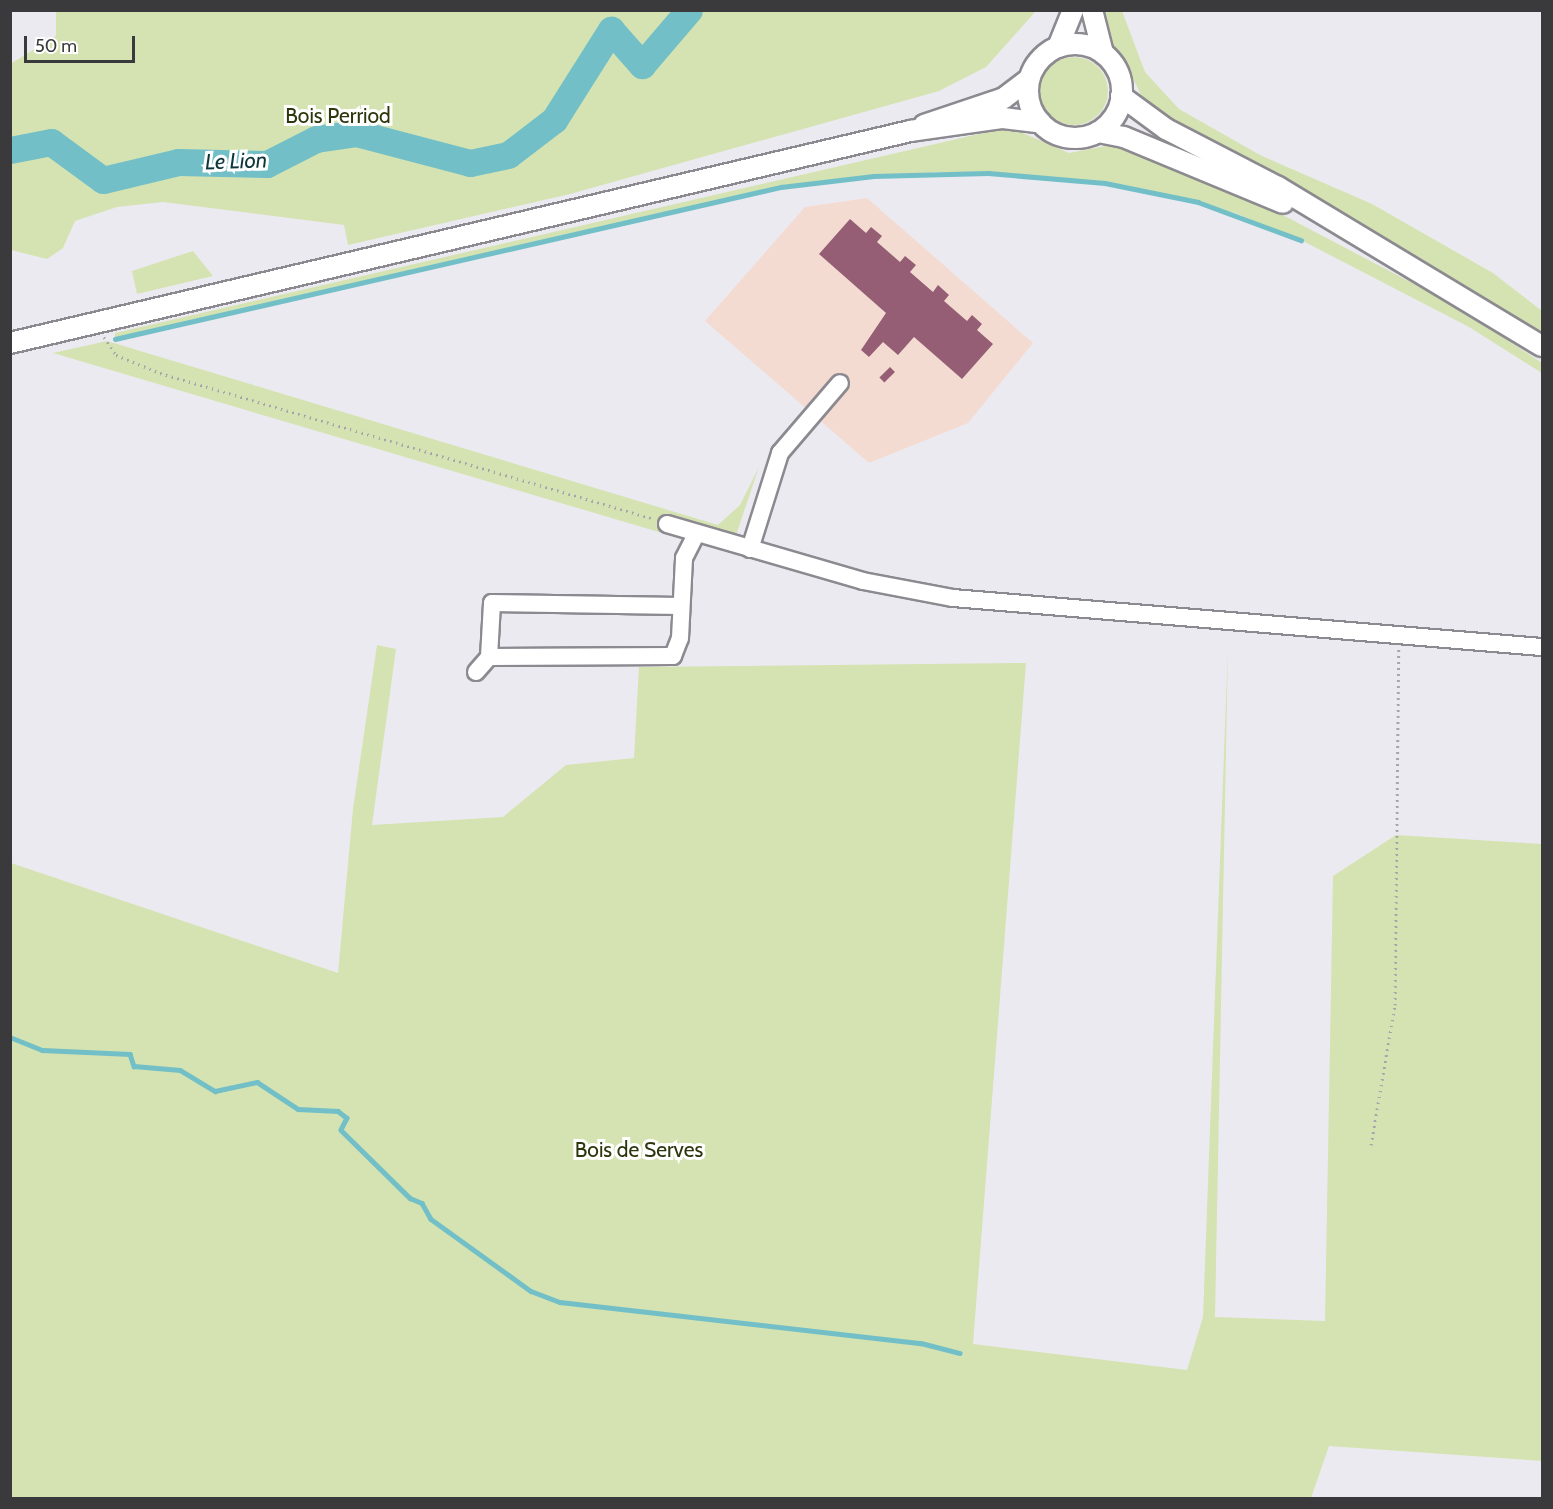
<!DOCTYPE html>
<style>
body{margin:0}
#map{position:relative;width:1553px;height:1509px;overflow:hidden;background:#eceaf1;font-family:Cabin,sans-serif}
div>[style]{position:absolute}
.industrial>*{inset:0;background:#f4dbd2}
.green>*{inset:0;background:#d4e3b1}
.round{border-radius:50%}
.stream>*{height:4.5px;margin:-2.25px;padding:0 2.25px;transform-origin:2.25px;border-radius:2.25px;background:#72bfc8}
.river>*{height:27px;margin:-13.5px;padding:0 13.5px;transform-origin:13.5px;border-radius:13.5px;background:#72bfc8}
.building>*{inset:0;background:#955e75;transform-origin:0 0}
.path>*{height:3px;margin-top:-1.5px;transform-origin:0;background:repeating-linear-gradient(90deg,#a7a5ab 0 1.5px,transparent 0 6px)}
.roads{filter:drop-shadow(2px 0 #8c8a90) drop-shadow(-2px 0 #8c8a90) drop-shadow(0 2px #8c8a90) drop-shadow(0 -2px #8c8a90)}
.minor>*{height:16px;margin:-8px;padding:0 8px;transform-origin:8px;border-radius:8px;background:#fff}
.major>*{height:20px;margin:-10px;padding:0 10px;transform-origin:10px;border-radius:10px;background:#fff}
.major>.ring{margin:-10px;padding:0;box-sizing:content-box;background:none;border:20px solid #fff;border-radius:50%}
span{translate:-50% -50%;white-space:nowrap;text-align:center;line-height:1.15;-webkit-text-stroke:6px #fff;paint-order:stroke}
.park-label{font-size:21px;color:#2d360c}
.water-label{font-size:22px;color:#0f363a;font-style:italic}
.frame{position:absolute;inset:0;border:12px solid #3a393c;pointer-events:none}
.scale{position:absolute;left:24px;top:36px;width:111px;height:27px;box-sizing:border-box;border:3px solid #3a393c;border-top:0;padding-left:8px;font-size:18px;line-height:21px;white-space:nowrap;color:#3a393c;-webkit-text-stroke:4px #fff;paint-order:stroke}
</style>
<div id="map">
<div class="industrial">
<i style="clip-path:polygon(867px 198px,1033px 343px,968px 423px,869px 463px,705px 321px,805px 207px)"></i>
</div>
<div class="green">
<i style="clip-path:polygon(56px 11px,56px 10px,1036px 11px,986px 67px,939px 91px,570px 194px,348px 245px,344px 225px,163px 202px,117px 207px,75px 221px,63px 248px,47px 259px,11px 250px,10px 64px,56px 36px)"></i>
<i style="clip-path:polygon(1101px 11px,1122px 11px,1145px 72px,1179px 109px,1260px 155px,1372px 204px,1493px 273px,1542px 311px,1542px 332px,1145px 103px,1124px 60px,1106px 39px)"></i>
<i class="round" style="left:1040px;top:57px;width:68px;height:68px"></i>
<i style="clip-path:polygon(1009px 127px,1069px 153px,1111px 145px,1125px 149px,1258px 202px,1456px 306px,1542px 363px,1542px 373px,1469px 327px,1301px 240px,1235px 213px,1105px 183px,937px 172px,781px 187px,115px 339px,115px 333px)"></i>
<i style="clip-path:polygon(193px 251px,213px 276px,137px 294px,132px 271px)"></i>
<i style="clip-path:polygon(107px 341px,718px 525px,740px 505px,759px 467px,730px 553px,53px 353px)"></i>
<i style="clip-path:polygon(377px 645px,396px 649px,372px 825px,503px 817px,566px 765px,634px 758px,639px 667px,1026px 663px,973px 1344px,1187px 1370px,1203px 1317px,1228px 646px,1215px 1317px,1325px 1321px,1333px 876px,1396px 835px,1542px 844px,1542px 1461px,1329px 1446px,1311px 1498px,11px 1498px,11px 863px,338px 973px,353px 809px)"></i>
</div>
<div class="stream">
<i style="left:115px;top:339px;width:683px;rotate:-12.86deg"></i>
<i style="left:781px;top:187px;width:93px;rotate:-6.8deg"></i>
<i style="left:873px;top:176px;width:115px;rotate:-1.5deg"></i>
<i style="left:988px;top:173px;width:117px;rotate:4.9deg"></i>
<i style="left:1105px;top:183px;width:95px;rotate:11.5deg"></i>
<i style="left:1198px;top:202px;width:110px;rotate:20.3deg"></i>
<i style="left:10px;top:1037px;width:35px;rotate:22deg"></i>
<i style="left:42px;top:1050px;width:88px;rotate:2.6deg"></i>
<i style="left:130px;top:1054px;width:13px;rotate:72deg"></i>
<i style="left:134px;top:1066px;width:46px;rotate:5deg"></i>
<i style="left:180px;top:1070px;width:41px;rotate:31deg"></i>
<i style="left:215px;top:1091px;width:43px;rotate:-12.1deg"></i>
<i style="left:257px;top:1082px;width:49px;rotate:33.4deg"></i>
<i style="left:298px;top:1109px;width:40px;rotate:2.9deg"></i>
<i style="left:338px;top:1111px;width:11px;rotate:38deg"></i>
<i style="left:347px;top:1118px;width:13px;rotate:117deg"></i>
<i style="left:341px;top:1130px;width:97px;rotate:44.6deg"></i>
<i style="left:410px;top:1198px;width:13px;rotate:23deg"></i>
<i style="left:422px;top:1203px;width:18px;rotate:61deg"></i>
<i style="left:431px;top:1219px;width:123px;rotate:35.8deg"></i>
<i style="left:531px;top:1291px;width:31px;rotate:21deg"></i>
<i style="left:560px;top:1302px;width:363px;rotate:6.5deg"></i>
<i style="left:921px;top:1343px;width:40px;rotate:14.4deg"></i>
</div>
<div class="river">
<i style="left:10px;top:150px;width:42px;rotate:-11deg"></i>
<i style="left:51px;top:142px;width:64px;rotate:36.2deg"></i>
<i style="left:103px;top:180px;width:77px;rotate:-13.5deg"></i>
<i style="left:178px;top:162px;width:89px;rotate:1.3deg"></i>
<i style="left:267px;top:164px;width:55px;rotate:-27deg"></i>
<i style="left:316px;top:139px;width:40px;rotate:-8.5deg"></i>
<i style="left:356px;top:133px;width:118px;rotate:14.7deg"></i>
<i style="left:470px;top:163px;width:39px;rotate:-12deg"></i>
<i style="left:508px;top:155px;width:58px;rotate:-37.3deg"></i>
<i style="left:554px;top:120px;width:107px;rotate:-57.7deg"></i>
<i style="left:611px;top:30px;width:47px;rotate:48.5deg"></i>
<i style="left:642px;top:65px;width:72px;rotate:-49.5deg"></i>
</div>
<div class="building">
<i style="clip-path:polygon(850px 219px,866px 233px,871px 227px,882px 236px,877px 242px,900px 262px,905px 256px,916px 265px,910px 272px,933px 292px,938px 285px,949px 295px,944px 301px,967px 321px,972px 315px,982px 324px,977px 330px,993px 344px,962px 379px,914px 337px,898px 355px,883px 342px,869px 357px,861px 350px,886px 313px,819px 254px)"></i>
<i style="left:890px;top:367px;width:7px;height:15px;rotate:45deg"></i>
</div>
<div class="path">
<i style="left:104px;top:337px;width:22px;rotate:56deg"></i>
<i style="left:116px;top:355px;width:48px;rotate:22.2deg"></i>
<i style="left:160px;top:373px;width:515px;rotate:16.46deg"></i>
<i style="left:1371px;top:1145px;width:142px;rotate:-80.3deg"></i>
<i style="left:1395px;top:1005px;width:357px;rotate:-89.4deg"></i>
</div>
<div class="roads">
<div class="minor">
<i style="left:667px;top:524px;width:204px;rotate:16.2deg"></i>
<i style="left:863px;top:581px;width:92px;rotate:10.7deg"></i>
<i style="left:953px;top:598px;width:591px;rotate:4.76deg"></i>
<i style="left:750px;top:549px;width:101px;rotate:-72.6deg"></i>
<i style="left:780px;top:453px;width:92px;rotate:-49.4deg"></i>
<i style="left:489px;top:657px;width:54px;rotate:-86.8deg"></i>
<i style="left:492px;top:603px;width:188px;rotate:0.9deg"></i>
<i style="left:476px;top:672px;width:20px;rotate:-49deg"></i>
<i style="left:489px;top:657px;width:184px;rotate:-0.3deg"></i>
<i style="left:673px;top:656px;width:19px;rotate:-69deg"></i>
<i style="left:680px;top:638px;width:80px;rotate:-87.1deg"></i>
<i style="left:684px;top:558px;width:28px;rotate:-63deg"></i>
</div>
<div class="major">
<i style="left:1092px;top:10px;width:44px;rotate:75.7deg"></i>
<i class="ring" style="left:1028px;top:44px;width:74px;height:74px"></i>
<i style="left:1058px;top:47px;width:40px;rotate:-68deg"></i>
<i style="left:1121px;top:96px;width:56px;rotate:36.3deg"></i>
<i style="left:1166px;top:129px;width:126px;rotate:27.4deg"></i>
<i style="left:1278px;top:187px;width:308px;rotate:31.1deg"></i>
<i style="left:924px;top:125px;width:84px;rotate:-18.6deg"></i>
<i style="left:1004px;top:98px;width:31px;rotate:-37deg"></i>
<i style="left:1098px;top:132px;width:26px;rotate:11deg"></i>
<i style="left:1124px;top:137px;width:172px;rotate:22.5deg"></i>
<i style="left:10px;top:343px;width:925px;rotate:-13.25deg"></i>
<i style="left:910px;top:131px;width:94px;rotate:-8deg"></i>
<i style="left:1003px;top:118px;width:38px;rotate:7deg"></i>
</div>
</div>
<div class="park-label">
<span style="left:338px;top:116px">Bois Perriod</span>
<span style="left:639px;top:1150px">Bois de Serves</span>
</div>
<div class="water-label">
<span style="left:236px;top:161px;rotate:-2deg">Le Lion</span>
</div>
<div class="frame"></div>
<div class="scale">50 m</div>
</div>
